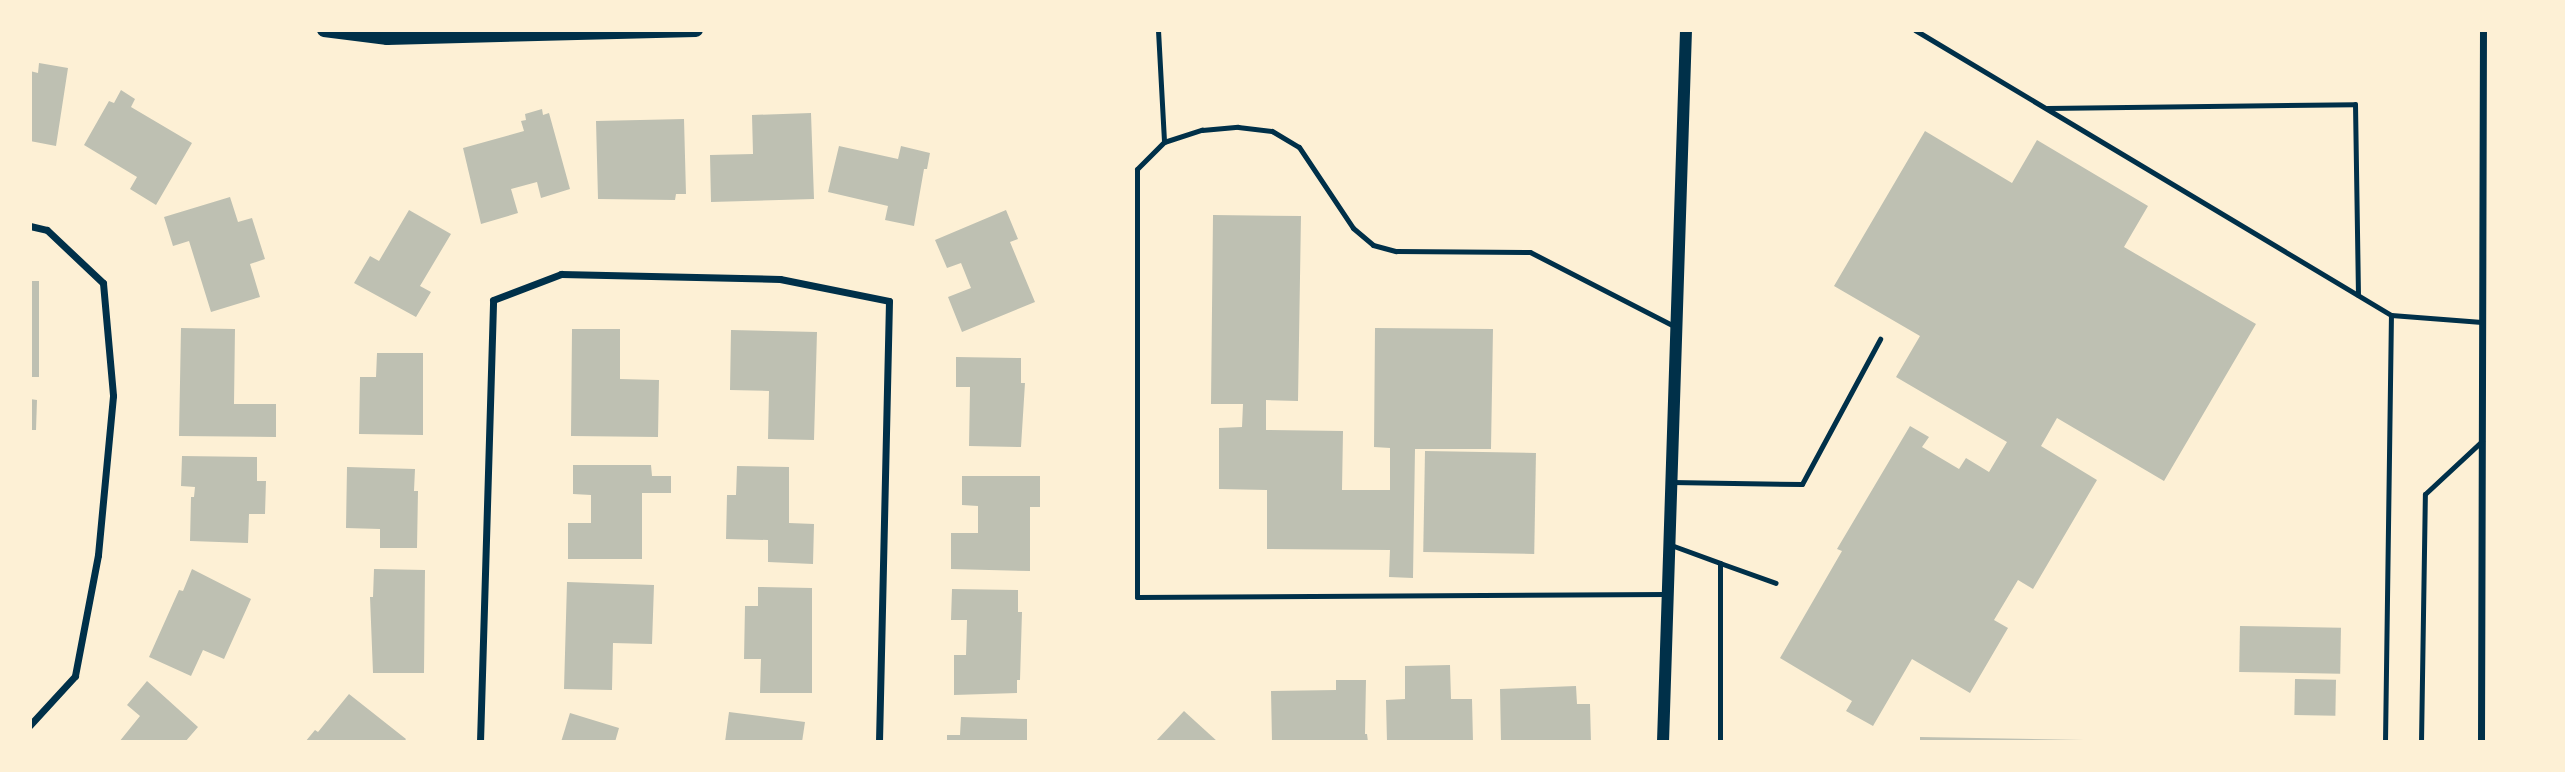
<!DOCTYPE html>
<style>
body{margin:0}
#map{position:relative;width:2565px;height:772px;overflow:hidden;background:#fdf0d5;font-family:"Source Serif 4",serif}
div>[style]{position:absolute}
.building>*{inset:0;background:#bec0b2;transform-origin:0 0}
.service>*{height:5px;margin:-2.5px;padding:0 2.5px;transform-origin:2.5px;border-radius:2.5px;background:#003049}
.minor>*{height:7px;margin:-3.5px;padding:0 3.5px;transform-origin:3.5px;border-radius:3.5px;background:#003049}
.tertiary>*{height:12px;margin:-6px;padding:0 6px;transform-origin:6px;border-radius:6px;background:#003049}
.secondary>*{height:14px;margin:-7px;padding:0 7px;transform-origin:7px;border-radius:7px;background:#003049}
span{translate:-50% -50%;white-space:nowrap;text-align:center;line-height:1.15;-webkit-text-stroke:7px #fdf0d5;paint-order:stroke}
.frame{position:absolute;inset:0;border:32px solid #fdf0d5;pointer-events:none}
</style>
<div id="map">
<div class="building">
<i style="clip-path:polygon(39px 63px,68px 68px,56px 146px,30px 141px,30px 71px,38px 73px)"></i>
<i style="clip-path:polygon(121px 90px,135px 99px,131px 107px,192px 143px,156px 205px,130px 189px,137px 177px,84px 145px,109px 101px,114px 103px)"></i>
<i style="clip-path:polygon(542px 109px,543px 115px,549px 113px,570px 189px,541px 198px,537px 182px,511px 189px,518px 213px,481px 224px,463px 148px,524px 131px,521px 121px,526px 120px,525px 114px)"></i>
<i style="clip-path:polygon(811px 113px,814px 199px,711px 202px,710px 155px,753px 154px,752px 115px)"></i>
<i style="clip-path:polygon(684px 119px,686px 194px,676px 194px,675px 200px,598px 199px,596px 121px)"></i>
<i style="clip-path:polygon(1925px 131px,2012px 183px,2037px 140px,2148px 206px,2124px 247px,2256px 324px,2164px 481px,2057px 418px,2041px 446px,2097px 480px,2033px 589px,2018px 580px,1994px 620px,2008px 628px,1970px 693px,1912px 659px,1873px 726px,1846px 711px,1852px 701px,1780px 658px,1842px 551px,1837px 549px,1910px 426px,1929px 437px,1922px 447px,1959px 469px,1966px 458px,1989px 472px,2007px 442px,1896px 377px,1920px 336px,1834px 286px)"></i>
<i style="clip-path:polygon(839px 146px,898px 159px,901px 146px,930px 153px,927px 169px,924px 169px,914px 226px,885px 220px,888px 206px,828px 192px)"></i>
<i style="clip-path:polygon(230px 197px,238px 222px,252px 218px,265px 259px,250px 264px,260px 297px,211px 312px,189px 241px,173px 246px,164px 217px)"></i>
<i style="clip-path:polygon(409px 210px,451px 234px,420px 286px,431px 292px,416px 317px,354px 283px,370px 256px,379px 261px)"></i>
<i style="clip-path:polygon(1006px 210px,1018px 239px,1010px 242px,1035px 302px,962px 332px,948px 297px,971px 288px,961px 263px,947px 268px,935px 240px)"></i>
<i style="clip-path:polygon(1213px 215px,1301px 216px,1298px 401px,1266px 400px,1266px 430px,1343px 431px,1342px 490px,1390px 490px,1390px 448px,1374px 447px,1375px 328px,1493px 329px,1491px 449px,1415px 449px,1413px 578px,1389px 577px,1390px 550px,1267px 549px,1267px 490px,1219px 489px,1219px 428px,1242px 427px,1243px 404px,1211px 404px)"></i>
<i style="left:30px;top:281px;width:9px;height:96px"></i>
<i style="clip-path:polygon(181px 328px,235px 329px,234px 404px,276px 404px,276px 437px,179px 436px)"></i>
<i style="clip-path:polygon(572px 329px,620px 329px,620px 379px,659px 380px,658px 437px,571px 436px)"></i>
<i style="clip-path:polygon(731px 330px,817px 332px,814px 440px,768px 439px,769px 391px,730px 390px)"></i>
<i style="clip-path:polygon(377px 353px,423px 353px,423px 435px,359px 434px,360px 377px,376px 377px)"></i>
<i style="clip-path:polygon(956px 357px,1021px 358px,1021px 383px,1025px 383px,1021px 447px,969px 446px,970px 387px,956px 387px)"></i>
<i style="clip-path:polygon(30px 399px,37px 400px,36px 430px,30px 430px)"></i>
<i style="left:1425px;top:451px;width:111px;height:101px;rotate:1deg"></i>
<i style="clip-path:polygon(182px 456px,257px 457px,257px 481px,266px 481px,265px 514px,249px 514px,248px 543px,190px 541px,191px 497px,194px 497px,195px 487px,181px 486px)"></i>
<i style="clip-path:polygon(573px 465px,651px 465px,652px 476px,671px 476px,671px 493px,642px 493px,642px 559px,568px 559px,568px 523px,591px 523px,591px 495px,573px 494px)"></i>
<i style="clip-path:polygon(737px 466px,789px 467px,789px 523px,814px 524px,813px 564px,768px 562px,768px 540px,726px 539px,727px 495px,736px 495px)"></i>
<i style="clip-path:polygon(347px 467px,415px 469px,414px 491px,418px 491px,417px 548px,380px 548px,380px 529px,346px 528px)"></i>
<i style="clip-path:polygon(962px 476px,1040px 476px,1040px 507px,1030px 507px,1030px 571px,951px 569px,951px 533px,978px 533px,978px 506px,962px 505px)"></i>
<i style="clip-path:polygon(192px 569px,251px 599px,224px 659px,203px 650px,191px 676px,149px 657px,179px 590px,183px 591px)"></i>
<i style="clip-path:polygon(374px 569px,425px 570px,424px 673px,373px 673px,370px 597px,373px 597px)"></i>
<i style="clip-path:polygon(567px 582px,654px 585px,652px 644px,613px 643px,612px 690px,564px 689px)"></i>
<i style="clip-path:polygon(758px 587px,812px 588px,812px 693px,760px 693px,761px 659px,744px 659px,745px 606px,758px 606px)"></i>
<i style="clip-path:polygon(952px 589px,1018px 590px,1018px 612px,1022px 612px,1020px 680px,1017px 680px,1017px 693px,954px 695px,954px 655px,966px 655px,967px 620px,951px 620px)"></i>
<i style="left:2240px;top:626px;width:101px;height:46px;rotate:1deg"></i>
<i style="clip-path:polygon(1450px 665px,1451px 699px,1472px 699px,1473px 742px,1387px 742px,1386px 700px,1405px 699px,1405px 666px)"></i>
<i style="left:2295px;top:679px;width:41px;height:36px;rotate:1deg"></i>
<i style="clip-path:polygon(1336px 680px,1366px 680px,1365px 734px,1367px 734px,1368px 742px,1272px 742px,1271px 691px,1336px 690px)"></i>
<i style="clip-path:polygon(147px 681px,198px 727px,185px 742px,119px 742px,140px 716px,127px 705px)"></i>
<i style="clip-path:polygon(1576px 686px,1577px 704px,1590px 704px,1591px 742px,1501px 742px,1500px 689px)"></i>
<i style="clip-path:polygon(349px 694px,406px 739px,404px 742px,305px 742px,315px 730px,318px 732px)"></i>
<i style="clip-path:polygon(1184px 711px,1218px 742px,1155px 742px)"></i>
<i style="clip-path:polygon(729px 712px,805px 722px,802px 742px,725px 742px)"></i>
<i style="clip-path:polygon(570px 713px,619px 728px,615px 742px,561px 742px)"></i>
<i style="clip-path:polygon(961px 717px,1027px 719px,1027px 742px,947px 742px,947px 735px,960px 735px)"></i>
<i style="clip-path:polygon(1920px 737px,2084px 740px,2084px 742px,1920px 742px)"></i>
</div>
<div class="service">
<i style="left:1158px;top:30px;width:112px;rotate:86.9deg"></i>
<i style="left:1915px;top:30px;width:555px;rotate:30.91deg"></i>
<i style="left:2391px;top:315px;width:91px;rotate:4.4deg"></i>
<i style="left:2047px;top:108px;width:308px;rotate:-0.7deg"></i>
<i style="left:2355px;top:104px;width:191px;rotate:89.1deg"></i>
<i style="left:1671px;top:482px;width:131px;rotate:0.9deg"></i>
<i style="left:1802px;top:484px;width:165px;rotate:-61.7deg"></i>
<i style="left:1671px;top:545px;width:52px;rotate:20.2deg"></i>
<i style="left:1720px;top:563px;width:179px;rotate:90deg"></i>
<i style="left:1720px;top:563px;width:59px;rotate:19.7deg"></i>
<i style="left:1666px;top:594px;width:529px;rotate:179.68deg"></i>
<i style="left:1137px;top:597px;width:428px;rotate:-90deg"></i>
<i style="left:1137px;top:169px;width:38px;rotate:-45deg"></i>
<i style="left:1164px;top:142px;width:40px;rotate:-18deg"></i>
<i style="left:1202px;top:130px;width:36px;rotate:-5deg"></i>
<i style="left:1238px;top:127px;width:34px;rotate:7deg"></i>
<i style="left:1272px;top:131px;width:31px;rotate:31deg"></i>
<i style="left:1299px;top:147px;width:97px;rotate:56.3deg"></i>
<i style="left:1353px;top:228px;width:26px;rotate:40deg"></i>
<i style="left:1373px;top:245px;width:24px;rotate:15deg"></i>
<i style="left:1396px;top:251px;width:134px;rotate:0.4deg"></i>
<i style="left:1530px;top:252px;width:164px;rotate:27.2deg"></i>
<i style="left:2385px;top:742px;width:427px;rotate:-89.2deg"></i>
<i style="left:2421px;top:742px;width:248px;rotate:-89.1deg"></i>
<i style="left:2425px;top:494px;width:78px;rotate:-42.9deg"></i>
</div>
<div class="minor">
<i style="left:30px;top:226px;width:17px;rotate:13deg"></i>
<i style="left:47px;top:230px;width:77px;rotate:43.4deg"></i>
<i style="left:103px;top:283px;width:113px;rotate:84.9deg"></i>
<i style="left:113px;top:396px;width:160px;rotate:95.4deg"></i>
<i style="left:98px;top:555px;width:123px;rotate:100.8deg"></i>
<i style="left:75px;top:676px;width:67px;rotate:132.6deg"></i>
<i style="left:480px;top:742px;width:442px;rotate:-88.3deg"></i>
<i style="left:493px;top:300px;width:73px;rotate:-20.9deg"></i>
<i style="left:561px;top:274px;width:219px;rotate:1.3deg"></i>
<i style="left:780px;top:279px;width:111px;rotate:11.4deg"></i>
<i style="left:889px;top:301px;width:441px;rotate:91.3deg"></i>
<i style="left:2481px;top:742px;width:712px;rotate:-89.84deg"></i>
</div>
<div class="tertiary">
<i style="left:1663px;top:742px;width:712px;rotate:-88.15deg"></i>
</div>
<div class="secondary">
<i style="left:324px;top:30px;width:64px;rotate:7.2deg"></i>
<i style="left:387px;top:38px;width:309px;rotate:-1.5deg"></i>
</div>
<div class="frame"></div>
</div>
